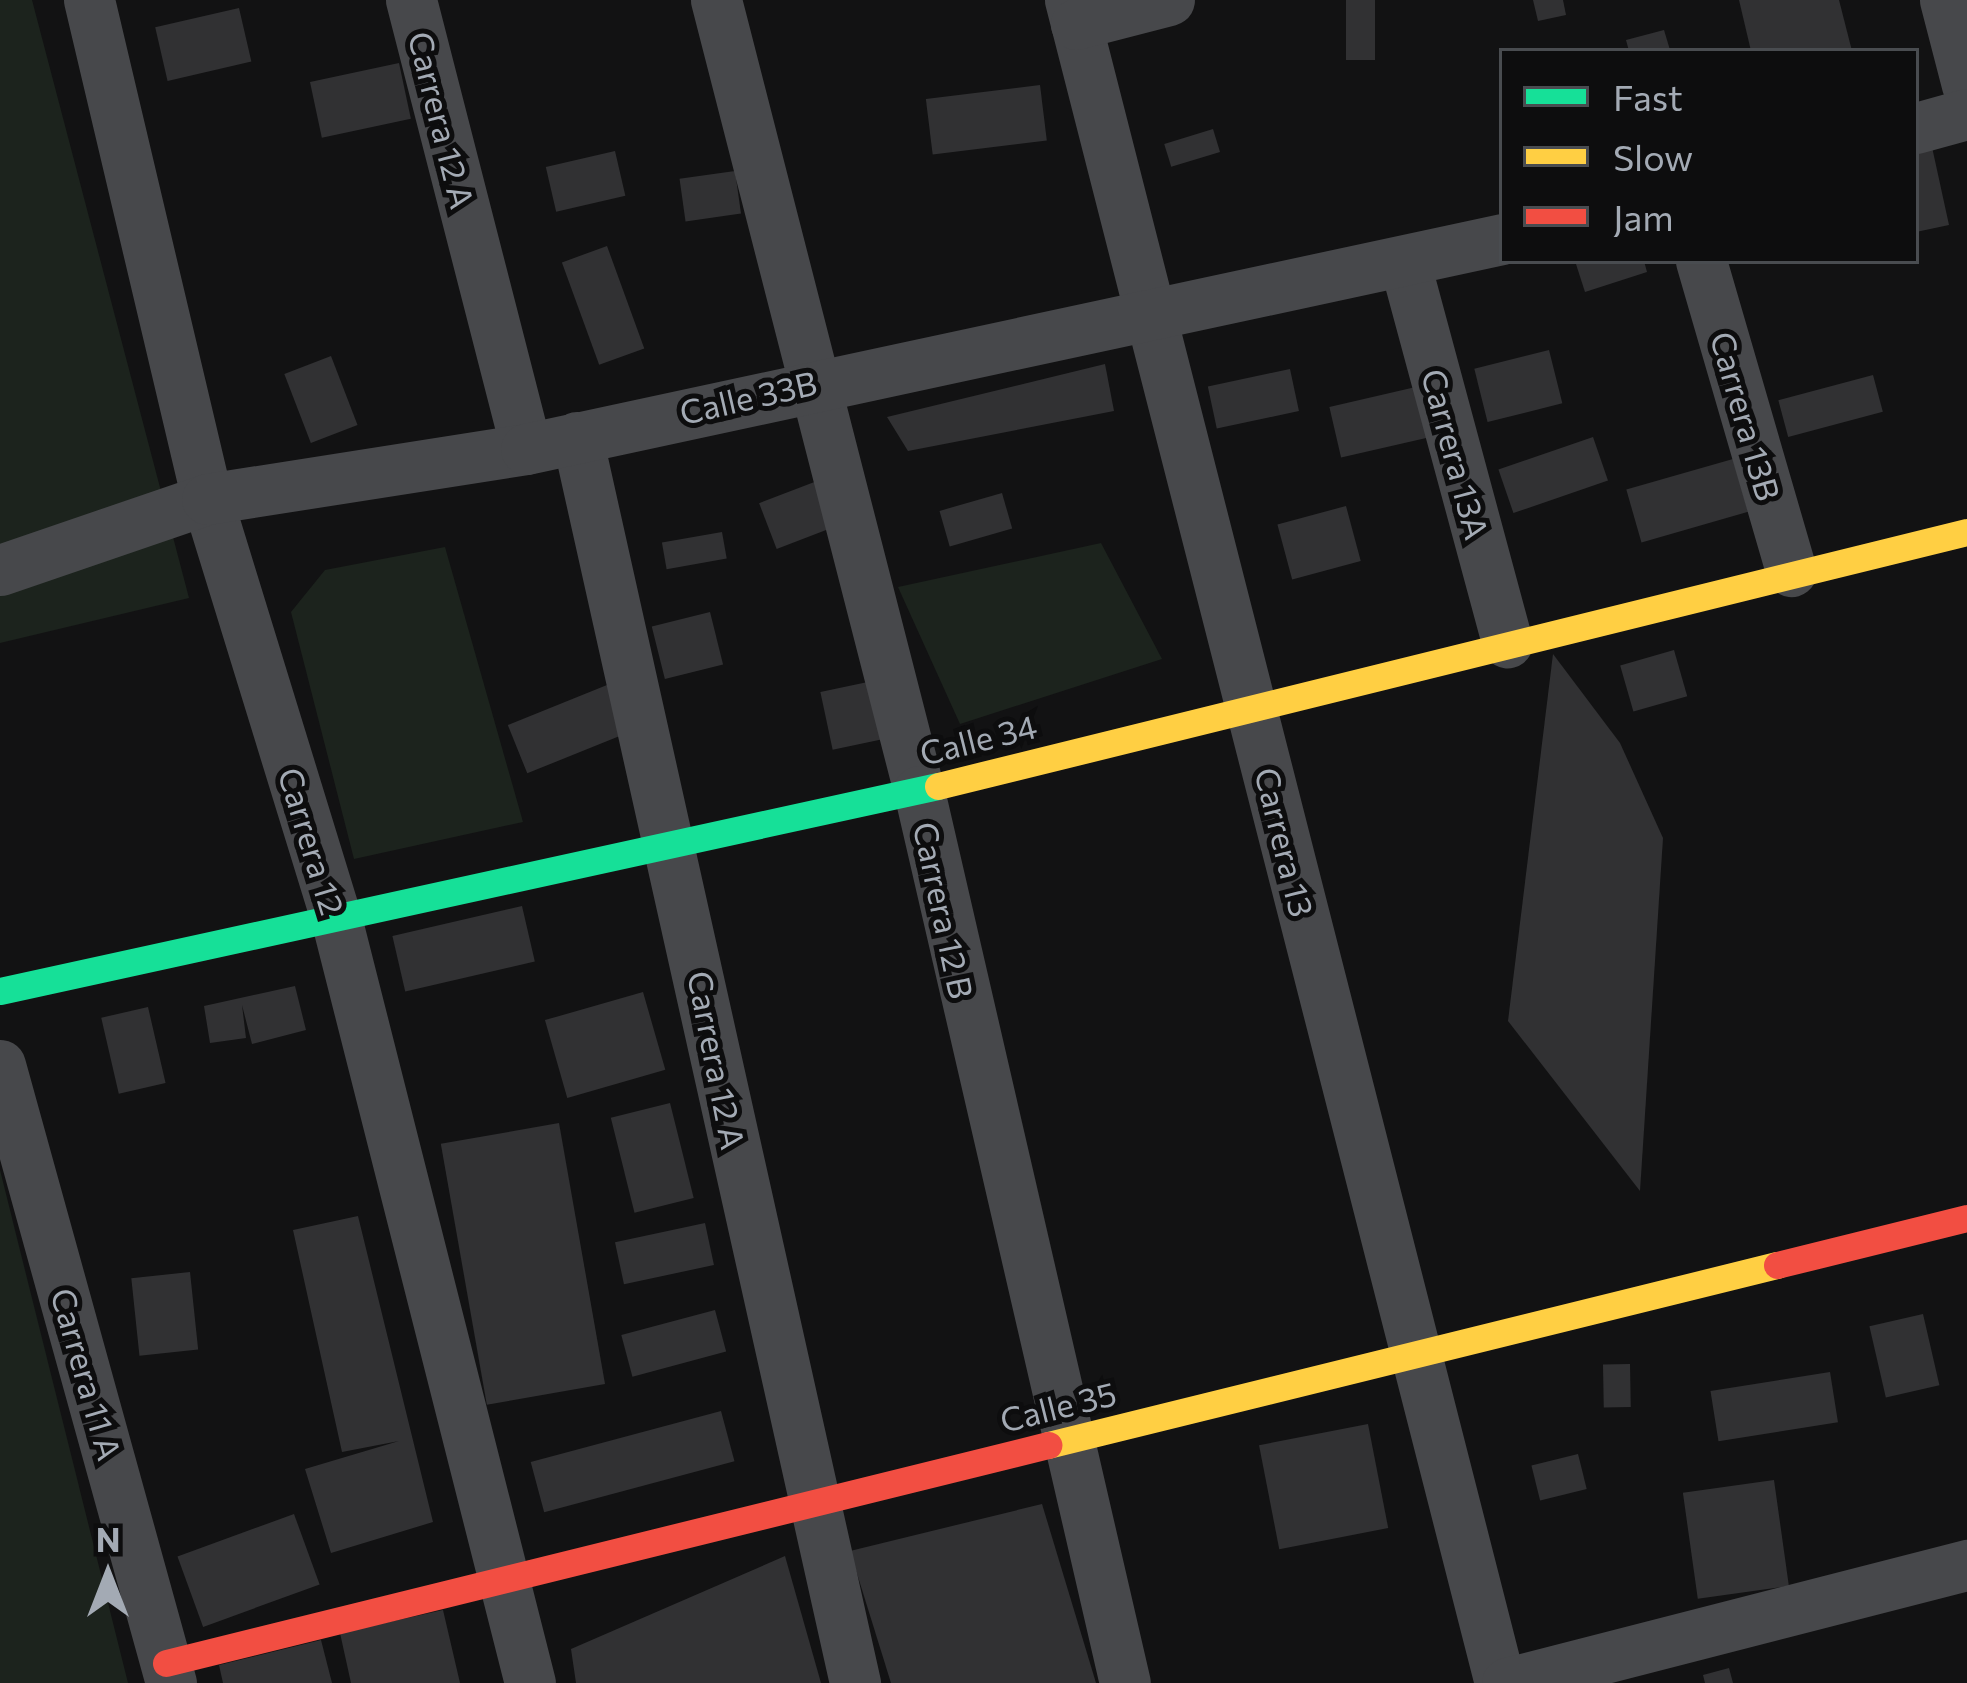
<!DOCTYPE html>
<style>
body{margin:0}
#map{position:relative;width:1967px;height:1683px;overflow:hidden;background:#121213;font-family:Commissioner,sans-serif}
div>[style]{position:absolute}
.green>*{inset:0;background:#1c231d}
.building>*{inset:0;background:#313133;transform-origin:0 0}
.street>*{height:51px;margin:-25.5px;padding:0 25.5px;transform-origin:25.5px;border-radius:25.5px;background:#47484b}
.fast>*{height:27px;margin:-13.5px;padding:0 13.5px;transform-origin:13.5px;border-radius:13.5px;background:#16e098}
.slow>*{height:27px;margin:-13.5px;padding:0 13.5px;transform-origin:13.5px;border-radius:13.5px;background:#ffcf43}
.jam>*{height:27px;margin:-13.5px;padding:0 13.5px;transform-origin:13.5px;border-radius:13.5px;background:#f24e42}
span{translate:-50% -50%;white-space:nowrap;text-align:center;line-height:1.15;-webkit-text-stroke:10px #0d0d0e;paint-order:stroke}
.street-label{font-size:33px;color:#a3aab4}
.legend{position:absolute;left:1499px;top:48px;width:420px;height:216px;box-sizing:border-box;background:#0d0d0e;border:3px solid #494c50;margin:0;padding:15px 21px;list-style:none;font-size:36px;color:#a3aab4}
.legend li{display:flex;align-items:center;gap:24px;height:60px}
.legend b{width:60px;border:3px solid #494c50}
.north{position:absolute;left:48px;top:1515px;width:120px;height:120px;-webkit-text-stroke:9px #0d0d0e;paint-order:stroke;rotate:0deg;font-size:33px;font-weight:700;line-height:48px;text-align:center;color:#a3aab4}
.north::after{content:'';display:block;margin:auto;width:42px;height:54px;background:#a3aab4;clip-path:polygon(50% 0,100% 100%,50% 72%,0 100%)}
</style>
<div id="map">
<div class="green">
<i style="clip-path:polygon(0 0,32px 0,189px 598px,0 643px)"></i>
<i style="clip-path:polygon(1101px 543px,1162px 659px,960px 724px,898px 587px)"></i>
<i style="clip-path:polygon(445px 547px,523px 822px,354px 859px,291px 612px,325px 570px)"></i>
<i style="clip-path:polygon(0 1170px,128px 1683px,0 1683px)"></i>
</div>
<div class="building">
<i style="left:1346px;top:0;width:29px;height:60px"></i>
<i style="clip-path:polygon(1533px 0,1563px 0,1566px 15px,1538px 21px)"></i>
<i style="clip-path:polygon(1739px 0,1839px 0,1852px 51px,1751px 51px)"></i>
<i style="left:239px;top:8px;width:55px;height:86px;rotate:77deg"></i>
<i style="clip-path:polygon(1664px 30px,1670px 50px,1629px 51px,1626px 40px)"></i>
<i style="left:399px;top:63px;width:57px;height:91px;rotate:78deg"></i>
<i style="left:1040px;top:85px;width:56px;height:115px;rotate:83deg"></i>
<i style="left:1213px;top:129px;width:24px;height:51px;rotate:73deg"></i>
<i style="clip-path:polygon(1932px 147px,1949px 225px,1916px 232px,1916px 150px)"></i>
<i style="left:615px;top:151px;width:46px;height:71px;rotate:77deg"></i>
<i style="left:735px;top:171px;width:43px;height:56px;rotate:82deg"></i>
<i style="left:607px;top:246px;width:109px;height:48px;rotate:70deg"></i>
<i style="clip-path:polygon(1575px 261px,1644px 261px,1647px 272px,1585px 292px)"></i>
<i style="left:1549px;top:350px;width:55px;height:77px;rotate:76deg"></i>
<i style="left:331px;top:356px;width:74px;height:50px;rotate:69deg"></i>
<i style="clip-path:polygon(1105px 364px,1114px 411px,908px 451px,887px 417px)"></i>
<i style="left:1290px;top:369px;width:43px;height:84px;rotate:78deg"></i>
<i style="left:1873px;top:375px;width:38px;height:98px;rotate:75deg"></i>
<i style="left:1420px;top:386px;width:52px;height:93px;rotate:77deg"></i>
<i style="left:1593px;top:437px;width:46px;height:100px;rotate:71deg"></i>
<i style="left:1733px;top:459px;width:55px;height:111px;rotate:74deg"></i>
<i style="left:817px;top:481px;width:49px;height:62px;rotate:69deg"></i>
<i style="left:1002px;top:493px;width:37px;height:65px;rotate:74deg"></i>
<i style="left:1346px;top:506px;width:57px;height:71px;rotate:75deg"></i>
<i style="left:722px;top:532px;width:27px;height:61px;rotate:80deg"></i>
<i style="left:710px;top:612px;width:54px;height:60px;rotate:76deg"></i>
<i style="left:1674px;top:650px;width:48px;height:56px;rotate:74deg"></i>
<i style="clip-path:polygon(1553px 654px,1620px 743px,1663px 838px,1640px 1191px,1508px 1021px)"></i>
<i style="left:882px;top:679px;width:59px;height:63px;rotate:78deg"></i>
<i style="left:607px;top:685px;width:52px;height:107px;rotate:68deg"></i>
<i style="left:522px;top:906px;width:57px;height:133px;rotate:77deg"></i>
<i style="clip-path:polygon(295px 986px,306px 1030px,252px 1044px,242px 1005px,246px 1038px,210px 1043px,204px 1006px)"></i>
<i style="left:643px;top:992px;width:81px;height:102px;rotate:74deg"></i>
<i style="left:148px;top:1007px;width:78px;height:48px;rotate:77deg"></i>
<i style="left:670px;top:1103px;width:98px;height:61px;rotate:76deg"></i>
<i style="left:559px;top:1123px;width:265px;height:120px;rotate:80deg"></i>
<i style="clip-path:polygon(358px 1216px,433px 1522px,331px 1553px,305px 1469px,399px 1441px,342px 1452px,293px 1230px)"></i>
<i style="left:705px;top:1223px;width:43px;height:92px;rotate:78deg"></i>
<i style="left:190px;top:1272px;width:78px;height:59px;rotate:84deg"></i>
<i style="left:715px;top:1310px;width:43px;height:97px;rotate:75deg"></i>
<i style="left:1923px;top:1314px;width:73px;height:55px;rotate:77deg"></i>
<i style="left:1630px;top:1364px;width:43px;height:27px;rotate:89deg"></i>
<i style="left:1830px;top:1372px;width:51px;height:121px;rotate:81deg"></i>
<i style="left:721px;top:1411px;width:52px;height:197px;rotate:75deg"></i>
<i style="left:1368px;top:1424px;width:106px;height:111px;rotate:79deg"></i>
<i style="left:1578px;top:1454px;width:36px;height:48px;rotate:76deg"></i>
<i style="left:1774px;top:1480px;width:107px;height:92px;rotate:82deg"></i>
<i style="clip-path:polygon(1042px 1504px,1096px 1683px,891px 1683px,850px 1551px)"></i>
<i style="left:294px;top:1514px;width:75px;height:124px;rotate:70deg"></i>
<i style="clip-path:polygon(785px 1556px,821px 1683px,576px 1683px,571px 1649px)"></i>
<i style="clip-path:polygon(443px 1610px,460px 1683px,351px 1683px,340px 1633px)"></i>
<i style="clip-path:polygon(321px 1640px,332px 1683px,223px 1683px,219px 1665px)"></i>
<i style="clip-path:polygon(1729px 1668px,1733px 1683px,1705px 1683px,1703px 1675px)"></i>
</div>
<div class="street">
<i style="left:89px;top:0;width:513px;rotate:76.7deg"></i>
<i style="left:207px;top:499px;width:438px;rotate:72.9deg"></i>
<i style="left:336px;top:918px;width:789px;rotate:75.77deg"></i>
<i style="left:411px;top:0;width:463px;rotate:75.6deg"></i>
<i style="left:716px;top:0;width:817px;rotate:75.61deg"></i>
<i style="left:919px;top:791px;width:915px;rotate:77deg"></i>
<i style="left:1070px;top:0;width:1737px;rotate:75.67deg"></i>
<i style="left:1945px;top:0;width:88px;rotate:75.5deg"></i>
<i style="left:1076px;top:24px;width:96px;rotate:-14.5deg"></i>
<i style="left:1916px;top:128px;width:53px;rotate:-15.4deg"></i>
<i style="left:1701px;top:261px;width:323px;rotate:73.8deg"></i>
<i style="left:1405px;top:264px;width:392px;rotate:74.9deg"></i>
<i style="left:577px;top:437px;width:1277px;rotate:77.42deg"></i>
<i style="left:0;top:570px;width:219px;rotate:-18.9deg"></i>
<i style="left:207px;top:499px;width:323px;rotate:-8.9deg"></i>
<i style="left:526px;top:449px;width:998px;rotate:-12.14deg"></i>
<i style="left:0;top:1065px;width:641px;rotate:74.53deg"></i>
<i style="left:1507px;top:1683px;width:475px;rotate:-14.4deg"></i>
</div>
<div class="fast">
<i style="left:0;top:991px;width:960px;rotate:-12.33deg"></i>
</div>
<div class="slow">
<i style="left:938px;top:786px;width:1060px;rotate:-13.87deg"></i>
<i style="left:1048px;top:1445px;width:751px;rotate:-13.87deg"></i>
</div>
<div class="jam">
<i style="left:1777px;top:1265px;width:196px;rotate:-13.9deg"></i>
<i style="left:166px;top:1663px;width:909px;rotate:-13.88deg"></i>
</div>
<div class="street-label">
<span style="left:442px;top:120px;rotate:76deg">Carrera 12 A</span>
<span style="left:748px;top:397px;rotate:-13deg">Calle 33B</span>
<span style="left:1746px;top:416px;rotate:74deg">Carrera 13B</span>
<span style="left:1456px;top:454px;rotate:75deg">Carrera 13A</span>
<span style="left:978px;top:739px;rotate:-14deg">Calle 34</span>
<span style="left:312px;top:841px;rotate:73deg">Carrera 12</span>
<span style="left:1285px;top:842px;rotate:76deg">Carrera 13</span>
<span style="left:944px;top:910px;rotate:78deg">Carrera 12 B</span>
<span style="left:717px;top:1060px;rotate:79deg">Carrera 12 A</span>
<span style="left:87px;top:1374px;rotate:74deg">Carrera 11 A</span>
<span style="left:1058px;top:1406px;rotate:-14deg">Calle 35</span>
</div>
<ul class="legend">
<li><b style="height:15px;background:#16e098"></b>Fast</li>
<li><b style="height:15px;background:#ffcf43"></b>Slow</li>
<li><b style="height:15px;background:#f24e42"></b>Jam</li>
</ul>
<div class="north">N</div>
</div>
